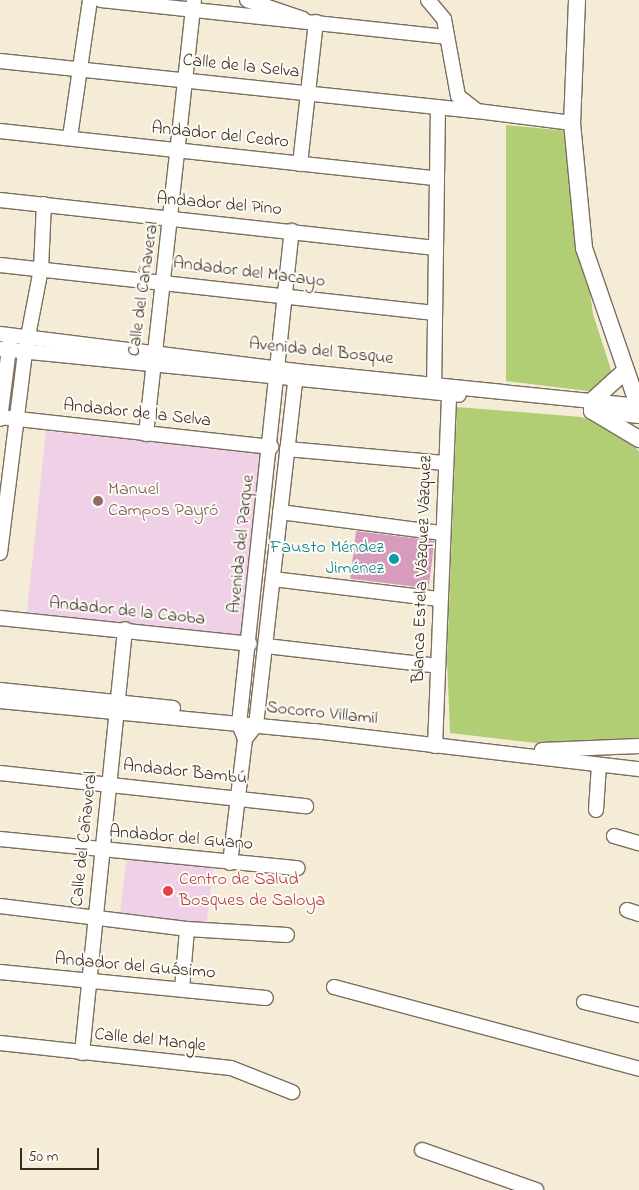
<!DOCTYPE html>
<meta charset="utf-8">
<style>
body{margin:0}
#map{position:relative;width:639px;height:1190px;overflow:hidden;background:#f5ecd8;font-family:"Indie Flower",sans-serif}
div>[style]{position:absolute}
.built>*{inset:0;background:#efd0e6;transform-origin:0 0}
.green>*{inset:0;background:#b1ce75}
.building>*{inset:0;background:#d79bbd;transform-origin:0 0}
.roads{filter:drop-shadow(1px 0 #7c6e5f) drop-shadow(-1px 0 #7c6e5f) drop-shadow(0 1px #7c6e5f) drop-shadow(0 -1px #7c6e5f)}
.minor>*{height:14px;margin:-7px;padding:0 7px;transform-origin:7px;border-radius:7px;background:#fff}
.major>*{height:16px;margin:-8px;padding:0 8px;transform-origin:8px;border-radius:8px;background:#fff}
.dots>*{width:14px;height:14px;translate:-50% -50%;box-sizing:border-box;border:2px solid #fdfcf7;border-radius:50%}
span{translate:-50% -50%;white-space:nowrap;text-align:center;line-height:1.15;-webkit-text-stroke:4px #fdfcf7;paint-order:stroke}
.street-label{font-size:18px;color:#3b2a1e}
.education-label{font-size:18px;color:#785e54}
.left{translate:0 -50%;text-align:left}
.culture-label{font-size:18px;color:#0d838f}
.right{translate:-100% -50%;text-align:right}
.health-label{font-size:18px;color:#be3a42}
.scale{position:absolute;left:20px;top:1148px;width:79px;height:22px;box-sizing:border-box;border:2px solid #3b2a1e;border-top:0;padding-left:6px;font-size:15px;line-height:18px;white-space:nowrap;color:#3b2a1e;-webkit-text-stroke:4px #fdfcf7;paint-order:stroke}
</style>
<div id="map">
<div class="built">
<i style="left:46px;top:431px;width:219px;height:188px;rotate:6deg"></i>
<i style="left:127px;top:857px;width:87px;height:57px;rotate:7deg"></i>
</div>
<div class="green">
<i style="clip-path:polygon(506px 125px,568px 131px,593px 314px,613px 376px,596px 392px,506px 381px)"></i>
<i style="clip-path:polygon(457px 407px,581px 417px,625px 433px,639px 452px,639px 740px,545px 744px,450px 733px,447px 658px)"></i>
</div>
<div class="building">
<i style="left:356px;top:531px;width:79px;height:48px;rotate:7deg"></i>
</div>
<div class="roads">
<div class="minor">
<i style="left:101px;top:0;width:347px;rotate:6.1deg"></i>
<i style="left:247px;top:0;width:59px;rotate:18.7deg"></i>
<i style="left:428px;top:0;width:25px;rotate:50deg"></i>
<i style="left:444px;top:19px;width:78px;rotate:79.7deg"></i>
<i style="left:458px;top:96px;width:24px;rotate:38deg"></i>
<i style="left:477px;top:111px;width:96px;rotate:7.2deg"></i>
<i style="left:0;top:61px;width:480px;rotate:6deg"></i>
<i style="left:0;top:131px;width:439px;rotate:6.2deg"></i>
<i style="left:70px;top:137px;width:138px;rotate:-81.7deg"></i>
<i style="left:300px;top:164px;width:143px;rotate:-83.6deg"></i>
<i style="left:0;top:200px;width:438px;rotate:6.3deg"></i>
<i style="left:0;top:265px;width:437px;rotate:6.3deg"></i>
<i style="left:0;top:334px;width:298px;rotate:7.1deg"></i>
<i style="left:296px;top:371px;width:345px;rotate:5.8deg"></i>
<i style="left:0;top:349px;width:461px;rotate:5.7deg"></i>
<i style="left:434px;top:392px;width:285px;rotate:-89.2deg"></i>
<i style="left:595px;top:411px;width:44px;rotate:6.5deg"></i>
<i style="left:0;top:417px;width:273px;rotate:6.3deg"></i>
<i style="left:0;top:419px;width:79px;rotate:-82.7deg"></i>
<i style="left:146px;top:434px;width:437px;rotate:-83.7deg"></i>
<i style="left:287px;top:449px;width:158px;rotate:5.1deg"></i>
<i style="left:280px;top:512px;width:162px;rotate:7.4deg"></i>
<i style="left:0;top:553px;width:203px;rotate:-82.9deg"></i>
<i style="left:25px;top:352px;width:85px;rotate:-79.1deg"></i>
<i style="left:41px;top:269px;width:65px;rotate:-87.4deg"></i>
<i style="left:273px;top:579px;width:167px;rotate:6.9deg"></i>
<i style="left:0;top:618px;width:251px;rotate:5.9deg"></i>
<i style="left:266px;top:646px;width:173px;rotate:6.6deg"></i>
<i style="left:0;top:690px;width:174px;rotate:5.9deg"></i>
<i style="left:0;top:701px;width:315px;rotate:5.5deg"></i>
<i style="left:314px;top:731px;width:327px;rotate:6.7deg"></i>
<i style="left:245px;top:739px;width:16px;rotate:-112deg"></i>
<i style="left:239px;top:724px;width:496px;rotate:-83.9deg"></i>
<i style="left:435px;top:746px;width:352px;rotate:-87.7deg"></i>
<i style="left:542px;top:750px;width:97px;rotate:-2.4deg"></i>
<i style="left:0;top:773px;width:308px;rotate:6.2deg"></i>
<i style="left:596px;top:810px;width:45px;rotate:-86.2deg"></i>
<i style="left:614px;top:836px;width:26px;rotate:16deg"></i>
<i style="left:0;top:839px;width:299px;rotate:5.6deg"></i>
<i style="left:230px;top:863px;width:125px;rotate:-83.1deg"></i>
<i style="left:245px;top:739px;width:18px;rotate:-52deg"></i>
<i style="left:256px;top:725px;width:355px;rotate:-83.5deg"></i>
<i style="left:0;top:906px;width:188px;rotate:7deg"></i>
<i style="left:187px;top:929px;width:100px;rotate:3.4deg"></i>
<i style="left:627px;top:910px;width:13px;rotate:18deg"></i>
<i style="left:0;top:972px;width:267px;rotate:5.6deg"></i>
<i style="left:334px;top:987px;width:316px;rotate:15deg"></i>
<i style="left:182px;top:989px;width:60px;rotate:-85.2deg"></i>
<i style="left:584px;top:1002px;width:57px;rotate:13.3deg"></i>
<i style="left:0;top:1043px;width:232px;rotate:6.2deg"></i>
<i style="left:231px;top:1068px;width:66px;rotate:21.5deg"></i>
<i style="left:82px;top:1053px;width:426px;rotate:-84.2deg"></i>
<i style="left:422px;top:1150px;width:121px;rotate:19.3deg"></i>
</div>
<div class="major">
<i style="left:577px;top:0;width:123px;rotate:92.3deg"></i>
<i style="left:572px;top:123px;width:126px;rotate:84.5deg"></i>
<i style="left:584px;top:248px;width:169px;rotate:71deg"></i>
<i style="left:625px;top:371px;width:45px;rotate:137.7deg"></i>
<i style="left:592px;top:401px;width:10px;rotate:90deg"></i>
<i style="left:592px;top:411px;width:55px;rotate:30.8deg"></i>
</div>
</div>
<div class="dots">
<i style="left:98px;top:501px;background:#8d6e63"></i>
<i style="left:394px;top:559px;background:#0f9aa8"></i>
<i style="left:168px;top:891px;background:#e0444e"></i>
</div>
<div class="street-label">
<span style="left:241px;top:67px;rotate:6deg">Calle de la Selva</span>
<span style="left:220px;top:136px;rotate:6deg">Andador del Cedro</span>
<span style="left:219px;top:205px;rotate:5deg">Andador del Pino</span>
<span style="left:249px;top:273px;rotate:7deg">Andador del Macayo</span>
<span style="left:144px;top:289px;rotate:-82deg">Calle del Cañaveral</span>
<span style="left:321px;top:352px;rotate:6deg">Avenida del Bosque</span>
<span style="left:137px;top:414px;rotate:6deg">Andador de la Selva</span>
<span style="left:242px;top:544px;rotate:-84deg">Avenida del Parque</span>
<span style="left:423px;top:569px;rotate:-88deg">Blanca Estela Vázquez Vázquez</span>
<span style="left:127px;top:612px;rotate:6deg">Andador de la Caoba</span>
<span style="left:322px;top:714px;rotate:6deg">Socorro Villamil</span>
<span style="left:185px;top:773px;rotate:6deg">Andador Bambú</span>
<span style="left:85px;top:839px;rotate:-84deg">Calle del Cañaveral</span>
<span style="left:181px;top:839px;rotate:5deg">Andador del Guano</span>
<span style="left:135px;top:967px;rotate:5deg">Andador del Guásimo</span>
<span style="left:150px;top:1041px;rotate:6deg">Calle del Mangle</span>
</div>
<div class="education-label">
<span class="left" style="left:108px;top:501px">Manuel<br>Campos Payró</span>
</div>
<div class="culture-label">
<span class="right" style="left:384px;top:559px">Fausto Méndez<br>Jiménez</span>
</div>
<div class="health-label">
<span class="left" style="left:179px;top:891px">Centro de Salud<br>Bosques de Saloya</span>
</div>
<div class="scale">50 m</div>
</div>
